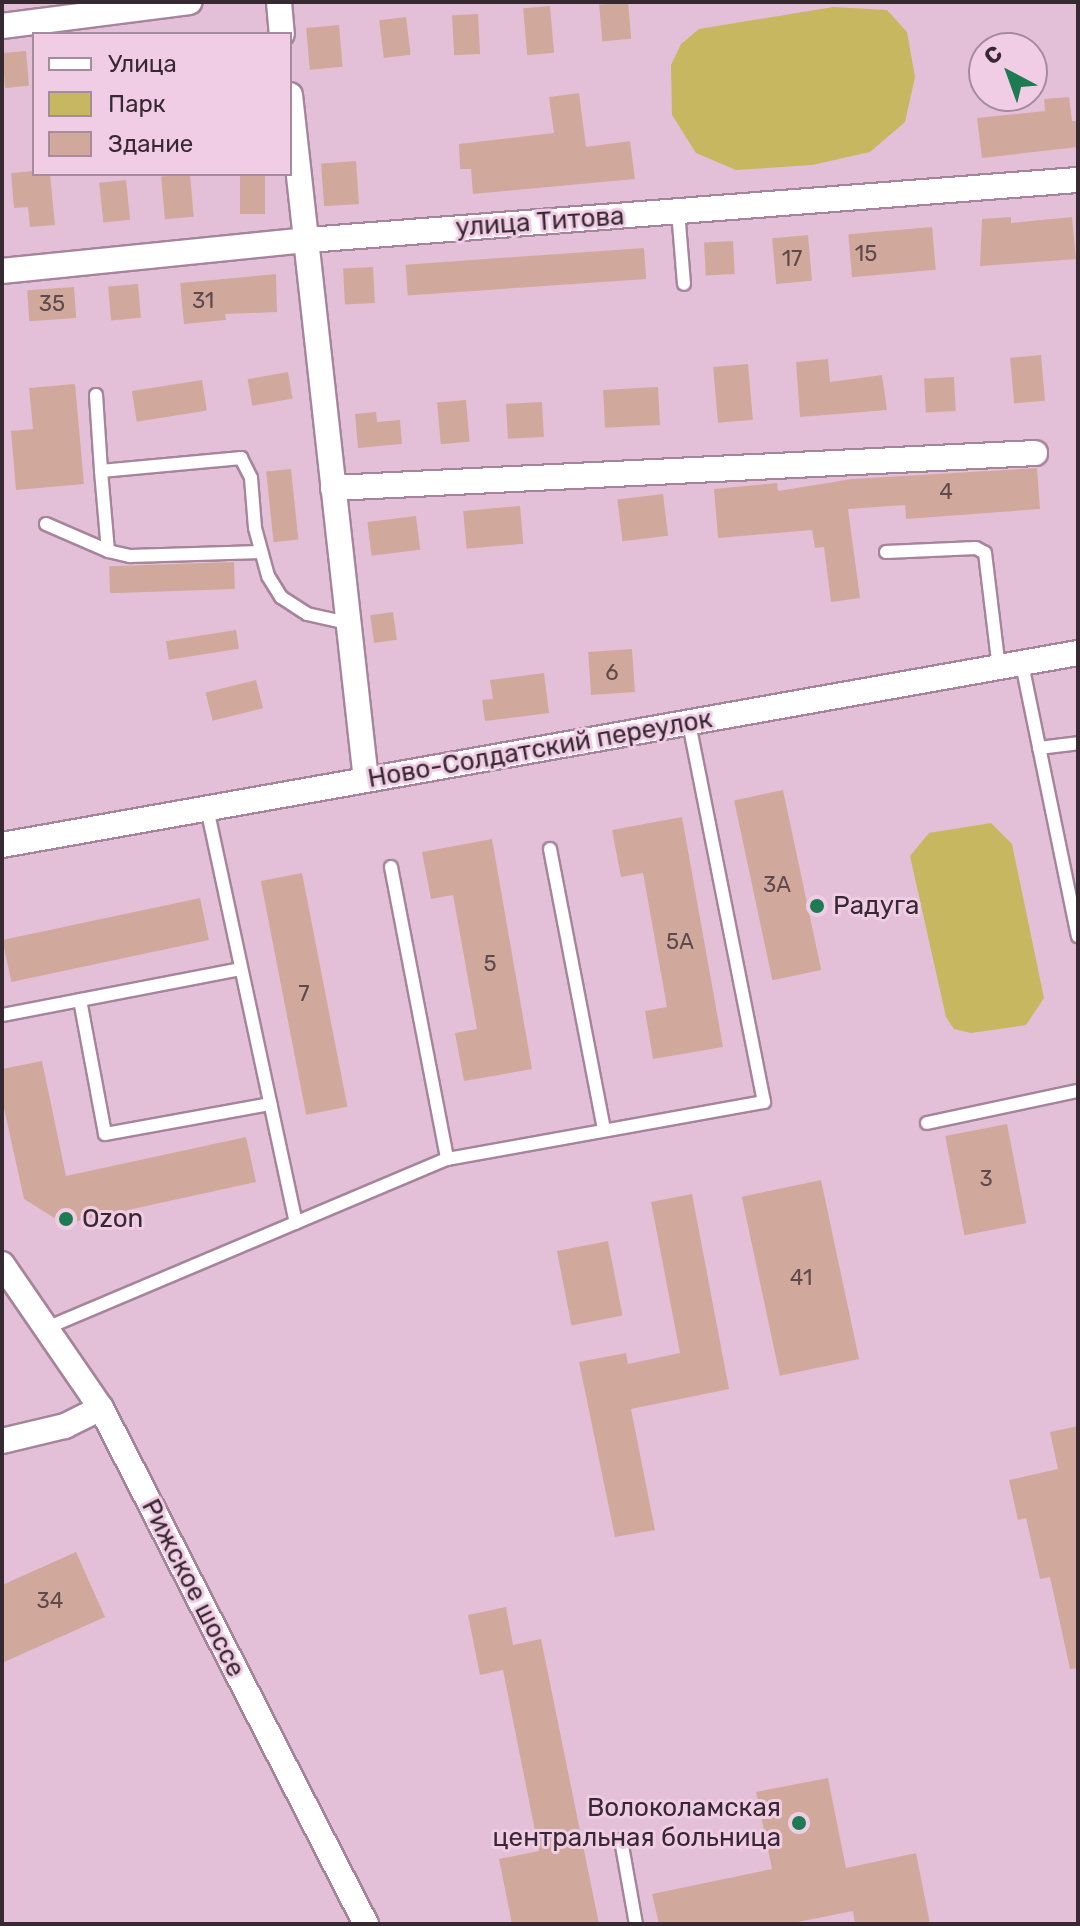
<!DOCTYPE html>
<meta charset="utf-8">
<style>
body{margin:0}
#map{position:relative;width:1080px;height:1926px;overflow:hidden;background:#e3c0d7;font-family:Rubik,sans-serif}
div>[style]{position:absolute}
.green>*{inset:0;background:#c7b760}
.building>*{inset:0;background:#d1a99c;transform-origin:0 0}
.roads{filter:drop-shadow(2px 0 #a6859b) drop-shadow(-2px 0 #a6859b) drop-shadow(0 2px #a6859b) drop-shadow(0 -2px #a6859b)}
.lane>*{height:12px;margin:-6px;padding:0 6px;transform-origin:6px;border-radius:6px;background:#fff}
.street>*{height:24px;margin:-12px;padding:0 12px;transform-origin:12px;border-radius:12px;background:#fff}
.dots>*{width:22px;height:22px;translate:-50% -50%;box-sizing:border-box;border:4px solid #f0cde4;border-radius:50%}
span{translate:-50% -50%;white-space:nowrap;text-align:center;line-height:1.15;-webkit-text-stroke:6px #f0cde4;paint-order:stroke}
.number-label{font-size:22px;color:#5e494c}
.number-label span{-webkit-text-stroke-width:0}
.street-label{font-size:26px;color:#372932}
.poi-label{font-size:26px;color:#372932}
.left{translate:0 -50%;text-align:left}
.right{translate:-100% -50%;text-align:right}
.frame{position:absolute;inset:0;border:4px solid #372932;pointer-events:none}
.legend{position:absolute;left:32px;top:32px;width:260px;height:144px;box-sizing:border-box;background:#f0cde4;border:2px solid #a68b9d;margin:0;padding:10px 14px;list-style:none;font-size:24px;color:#372932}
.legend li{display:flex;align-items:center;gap:16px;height:40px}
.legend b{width:40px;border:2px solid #a68b9d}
.north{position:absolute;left:968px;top:32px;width:80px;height:80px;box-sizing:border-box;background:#f0cde4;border:2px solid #a68b9d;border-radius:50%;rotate:319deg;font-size:22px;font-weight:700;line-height:32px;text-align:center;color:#372932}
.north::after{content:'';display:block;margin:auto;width:28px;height:36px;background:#1c7b51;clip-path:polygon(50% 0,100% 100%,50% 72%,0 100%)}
</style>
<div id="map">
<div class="green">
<i style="clip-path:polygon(833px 7px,887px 10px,907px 32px,915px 77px,905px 122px,870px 152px,812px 165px,736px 170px,696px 153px,672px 115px,671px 65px,681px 44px,699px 29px)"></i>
<i style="clip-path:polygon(991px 823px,1012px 844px,1044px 998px,1026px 1025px,971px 1033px,954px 1029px,946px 1017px,910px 856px,929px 833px)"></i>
</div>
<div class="building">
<i style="left:628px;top:2px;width:37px;height:29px;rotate:85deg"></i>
<i style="left:550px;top:6px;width:47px;height:27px;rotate:85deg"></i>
<i style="left:478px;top:14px;width:40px;height:26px;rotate:87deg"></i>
<i style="left:406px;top:17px;width:38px;height:27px;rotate:83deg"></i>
<i style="left:339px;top:25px;width:42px;height:33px;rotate:85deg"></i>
<i style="left:26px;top:51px;width:35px;height:24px;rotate:85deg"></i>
<i style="clip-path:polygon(579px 93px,586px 147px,630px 141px,635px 179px,473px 194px,471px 169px,460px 169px,459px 144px,554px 133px,549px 97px)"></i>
<i style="clip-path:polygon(1069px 97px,1072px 121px,1078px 121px,1078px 147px,982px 158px,977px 118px,1045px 111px,1044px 99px)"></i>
<i style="left:356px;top:161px;width:43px;height:35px;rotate:86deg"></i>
<i style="clip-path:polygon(34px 171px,50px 174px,55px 225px,30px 227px,28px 207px,14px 208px,11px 173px)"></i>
<i style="left:190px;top:174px;width:43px;height:29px;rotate:85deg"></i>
<i style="left:240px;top:174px;width:25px;height:40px"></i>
<i style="left:126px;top:180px;width:40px;height:27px;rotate:84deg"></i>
<i style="clip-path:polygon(1011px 217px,1011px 223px,1072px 217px,1076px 259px,980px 266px,982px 219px)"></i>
<i style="left:932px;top:227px;width:43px;height:84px;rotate:85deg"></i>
<i style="left:808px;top:235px;width:46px;height:36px;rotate:85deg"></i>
<i style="left:733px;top:241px;width:33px;height:29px;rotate:87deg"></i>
<i style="left:644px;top:248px;width:31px;height:239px;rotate:86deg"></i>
<i style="left:373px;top:267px;width:36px;height:30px;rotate:87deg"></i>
<i style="clip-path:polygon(276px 274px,277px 312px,225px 314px,226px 320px,184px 324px,180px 283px)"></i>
<i style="left:138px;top:284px;width:34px;height:30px;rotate:85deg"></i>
<i style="left:74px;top:287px;width:31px;height:47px;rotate:86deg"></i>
<i style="left:1041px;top:355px;width:46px;height:31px;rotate:85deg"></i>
<i style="clip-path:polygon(828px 359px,830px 382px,882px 375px,887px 410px,800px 417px,796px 362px)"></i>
<i style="left:748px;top:364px;width:56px;height:35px;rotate:85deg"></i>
<i style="left:288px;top:372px;width:27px;height:41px;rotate:80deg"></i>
<i style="left:954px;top:377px;width:34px;height:30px;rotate:87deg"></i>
<i style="left:202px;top:380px;width:31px;height:71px;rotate:81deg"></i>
<i style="clip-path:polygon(75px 384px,84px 484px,16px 490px,11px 431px,33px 429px,29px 388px)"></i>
<i style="left:658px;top:387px;width:38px;height:55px;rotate:87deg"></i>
<i style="left:466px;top:400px;width:42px;height:29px;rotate:85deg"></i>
<i style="left:542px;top:402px;width:35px;height:36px;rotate:87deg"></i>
<i style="clip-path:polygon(376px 412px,377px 422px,400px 420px,402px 444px,358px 448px,355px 414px)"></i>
<i style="clip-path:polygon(1037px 468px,1040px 509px,906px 519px,905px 505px,848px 509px,860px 598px,831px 602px,824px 547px,815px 548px,812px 530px,718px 538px,714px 489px,777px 483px,778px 491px,852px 479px)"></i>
<i style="left:291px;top:469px;width:71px;height:25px;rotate:84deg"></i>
<i style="left:663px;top:494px;width:42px;height:46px;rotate:83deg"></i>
<i style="left:520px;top:506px;width:38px;height:57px;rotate:85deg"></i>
<i style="left:416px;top:516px;width:34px;height:49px;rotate:83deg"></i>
<i style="left:234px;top:562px;width:27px;height:125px;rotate:88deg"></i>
<i style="left:393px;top:612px;width:28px;height:23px;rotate:82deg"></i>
<i style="left:236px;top:630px;width:19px;height:71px;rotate:81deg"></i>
<i style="left:632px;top:649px;width:43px;height:44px;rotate:86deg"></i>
<i style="clip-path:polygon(544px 673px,549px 713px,485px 721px,482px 700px,493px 699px,490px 680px)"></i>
<i style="left:256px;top:680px;width:29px;height:52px;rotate:76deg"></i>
<i style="left:783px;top:790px;width:184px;height:50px;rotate:78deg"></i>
<i style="clip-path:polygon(682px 817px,723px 1047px,653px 1059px,645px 1011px,667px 1007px,643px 873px,621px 877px,612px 830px)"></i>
<i style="clip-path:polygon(492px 839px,532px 1069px,464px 1081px,455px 1033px,477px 1029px,453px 895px,431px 899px,422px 852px)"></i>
<i style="left:302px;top:873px;width:238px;height:42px;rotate:79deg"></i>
<i style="left:200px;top:898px;width:43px;height:202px;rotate:78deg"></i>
<i style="clip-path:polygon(42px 1061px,66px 1176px,246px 1137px,256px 1182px,64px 1224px,24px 1199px,2px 1099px,2px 1069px)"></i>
<i style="left:1007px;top:1124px;width:101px;height:63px;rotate:79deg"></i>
<i style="left:821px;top:1180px;width:183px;height:81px;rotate:78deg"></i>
<i style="clip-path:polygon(692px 1194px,729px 1389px,631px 1409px,655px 1530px,615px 1537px,579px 1362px,626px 1353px,628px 1364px,680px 1353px,651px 1202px)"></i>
<i style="left:608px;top:1241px;width:76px;height:52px;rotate:79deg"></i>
<i style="clip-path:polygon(1078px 1426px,1078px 1668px,1070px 1669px,1050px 1577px,1040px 1579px,1026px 1518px,1018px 1520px,1009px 1480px,1058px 1469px,1050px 1432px)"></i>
<i style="clip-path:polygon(76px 1552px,105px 1617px,2px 1663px,2px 1585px)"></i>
<i style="clip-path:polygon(506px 1607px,513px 1645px,541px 1639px,599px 1924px,512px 1924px,499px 1859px,539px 1851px,503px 1670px,480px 1675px,468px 1615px)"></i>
<i style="clip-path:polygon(828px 1778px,846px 1868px,916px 1853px,930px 1924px,855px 1924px,853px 1911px,788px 1924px,659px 1924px,652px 1894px,772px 1869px,756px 1792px)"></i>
</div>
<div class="roads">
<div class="lane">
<i style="left:678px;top:211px;width:73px;rotate:85.3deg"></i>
<i style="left:96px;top:395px;width:76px;rotate:86.2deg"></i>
<i style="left:101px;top:471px;width:141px;rotate:-5.3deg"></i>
<i style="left:241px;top:458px;width:22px;rotate:63deg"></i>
<i style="left:251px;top:478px;width:50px;rotate:85.4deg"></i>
<i style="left:255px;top:528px;width:50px;rotate:74.8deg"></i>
<i style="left:268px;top:576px;width:25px;rotate:58deg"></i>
<i style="left:281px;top:597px;width:31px;rotate:33deg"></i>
<i style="left:307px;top:614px;width:42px;rotate:12.4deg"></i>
<i style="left:101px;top:471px;width:80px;rotate:85deg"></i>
<i style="left:108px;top:551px;width:23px;rotate:13deg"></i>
<i style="left:130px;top:556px;width:131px;rotate:-1.7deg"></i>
<i style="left:46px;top:524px;width:68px;rotate:23.5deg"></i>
<i style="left:886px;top:552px;width:90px;rotate:-2.5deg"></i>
<i style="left:976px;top:548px;width:10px;rotate:29deg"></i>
<i style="left:985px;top:553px;width:116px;rotate:83.1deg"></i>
<i style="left:1022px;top:664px;width:278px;rotate:78.4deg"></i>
<i style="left:1039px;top:748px;width:39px;rotate:-7deg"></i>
<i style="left:207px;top:808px;width:424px;rotate:77.9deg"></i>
<i style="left:550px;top:849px;width:286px;rotate:79.1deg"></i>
<i style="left:391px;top:867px;width:297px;rotate:79.1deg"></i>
<i style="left:80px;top:1000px;width:136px;rotate:79.4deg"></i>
<i style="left:105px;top:1134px;width:168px;rotate:-10.3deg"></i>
<i style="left:2px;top:1015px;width:243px;rotate:-10.9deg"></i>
<i style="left:927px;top:1123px;width:154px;rotate:-12deg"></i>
<i style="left:49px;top:1327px;width:432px;rotate:-22.9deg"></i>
<i style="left:447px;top:1159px;width:322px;rotate:-10.2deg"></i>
<i style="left:764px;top:1102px;width:386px;rotate:-101.2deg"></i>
<i style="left:621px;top:1840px;width:85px;rotate:79.9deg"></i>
</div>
<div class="street">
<i style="left:279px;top:2px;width:32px;rotate:85deg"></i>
<i style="left:2px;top:26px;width:189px;rotate:-7.3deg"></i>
<i style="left:290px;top:95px;width:689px;rotate:83.67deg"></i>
<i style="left:2px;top:271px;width:308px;rotate:-5.8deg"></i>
<i style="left:308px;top:240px;width:772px;rotate:-4.46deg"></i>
<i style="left:333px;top:488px;width:703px;rotate:-2.85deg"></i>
<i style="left:2px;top:845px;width:1093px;rotate:-10.12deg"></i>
<i style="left:2px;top:1264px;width:175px;rotate:55.5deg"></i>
<i style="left:101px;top:1408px;width:580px;rotate:62.82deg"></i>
<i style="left:2px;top:1441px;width:65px;rotate:-13.4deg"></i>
<i style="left:65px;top:1426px;width:40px;rotate:-26.6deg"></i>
</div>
</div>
<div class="dots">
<i style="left:817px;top:906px;background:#1c7b51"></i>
<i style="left:66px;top:1219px;background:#1c7b51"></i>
<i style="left:799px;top:1823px;background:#1c7b51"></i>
</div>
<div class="number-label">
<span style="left:866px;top:254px">15</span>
<span style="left:792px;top:259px">17</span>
<span style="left:203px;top:301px">31</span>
<span style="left:52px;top:304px">35</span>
<span style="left:946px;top:492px">4</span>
<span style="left:612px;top:673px">6</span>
<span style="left:777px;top:885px">3А</span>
<span style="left:680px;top:942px">5А</span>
<span style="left:490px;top:964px">5</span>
<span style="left:304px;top:994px">7</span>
<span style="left:986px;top:1179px">3</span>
<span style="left:801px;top:1278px">41</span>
<span style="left:50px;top:1601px">34</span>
</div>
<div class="street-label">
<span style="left:540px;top:222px;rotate:-4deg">улица Титова</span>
<span style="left:540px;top:749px;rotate:-10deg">Ново-Солдатский переулок</span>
<span style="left:193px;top:1588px;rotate:63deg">Рижское шоссе</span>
</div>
<div class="poi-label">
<span class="left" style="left:833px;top:906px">Радуга</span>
<span class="left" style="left:82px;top:1219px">Ozon</span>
<span class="right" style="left:781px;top:1823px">Волоколамская<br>центральная больница</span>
</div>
<div class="frame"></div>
<ul class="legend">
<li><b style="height:10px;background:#fff"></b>Улица</li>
<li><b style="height:22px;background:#c7b760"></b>Парк</li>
<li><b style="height:22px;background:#d1a99c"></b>Здание</li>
</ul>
<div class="north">С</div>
</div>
